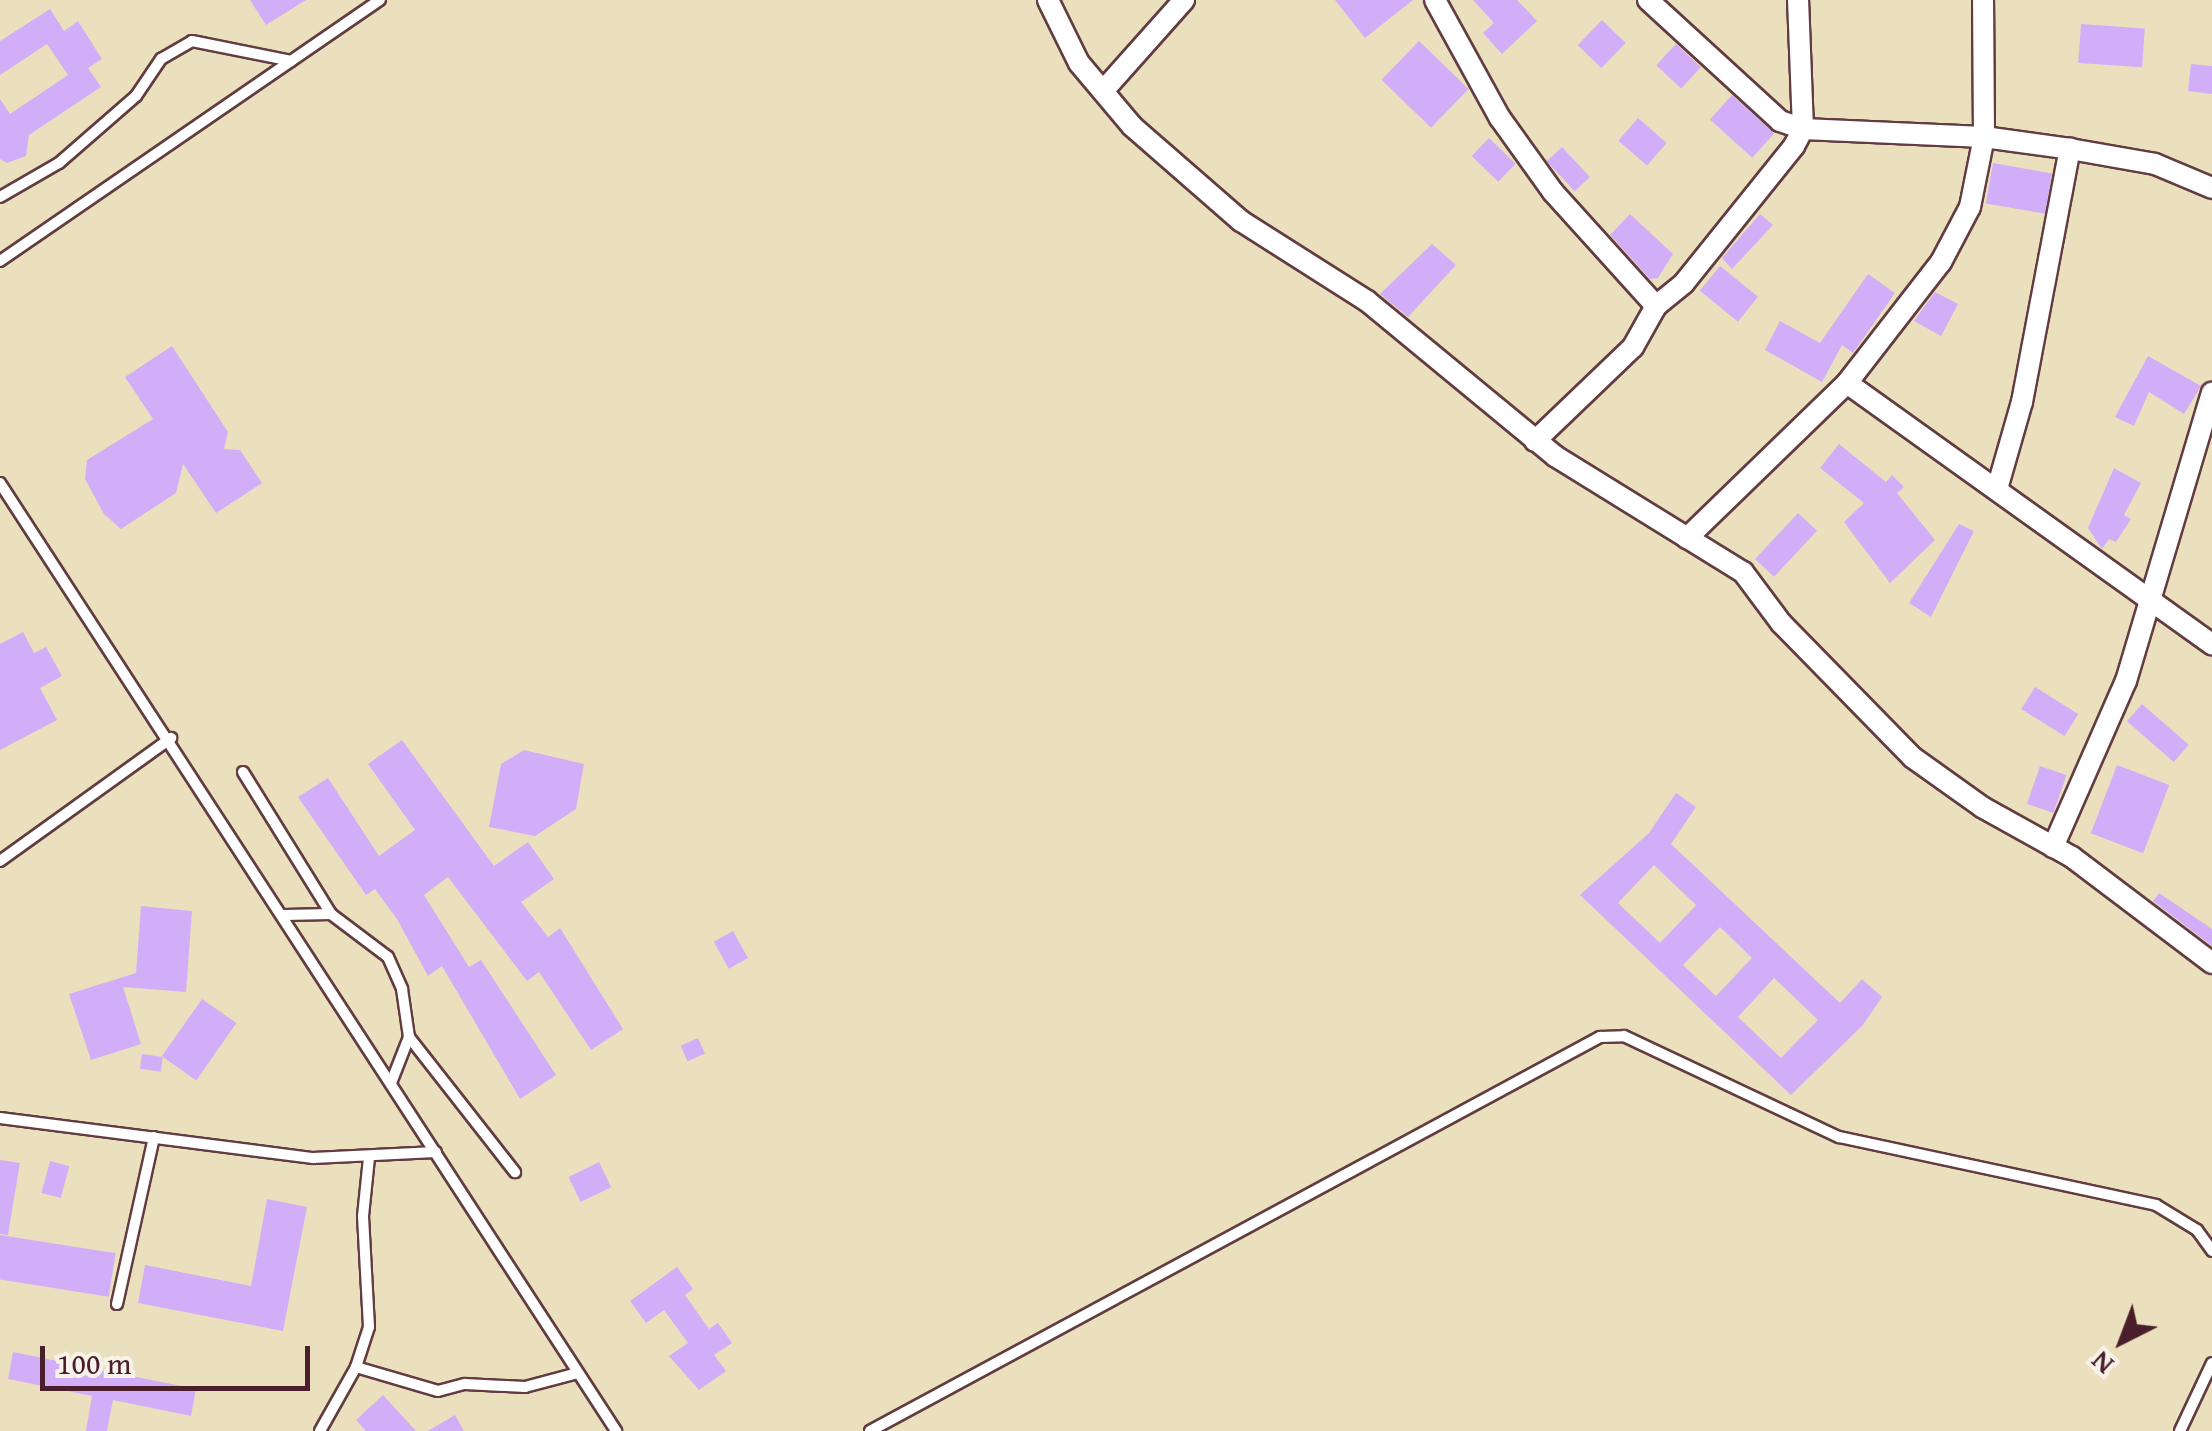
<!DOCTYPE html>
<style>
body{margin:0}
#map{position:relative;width:2212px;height:1431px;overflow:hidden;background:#eae0bd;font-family:"Gentium Book Plus",serif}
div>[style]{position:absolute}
.building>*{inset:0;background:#d3aef8;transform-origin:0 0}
.roads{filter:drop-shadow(2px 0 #623c41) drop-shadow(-2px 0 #623c41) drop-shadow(0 2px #623c41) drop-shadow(0 -2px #623c41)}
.lane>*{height:10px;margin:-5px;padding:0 5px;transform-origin:5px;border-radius:5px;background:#fff}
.street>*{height:20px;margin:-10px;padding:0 10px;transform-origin:10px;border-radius:10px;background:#fff}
span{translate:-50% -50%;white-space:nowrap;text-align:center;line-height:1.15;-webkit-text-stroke:9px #f7f3e8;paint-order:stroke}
.north{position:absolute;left:2072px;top:1291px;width:100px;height:100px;-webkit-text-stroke:8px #f7f3e8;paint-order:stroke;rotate:222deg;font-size:28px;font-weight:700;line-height:40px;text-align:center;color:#4a1f2b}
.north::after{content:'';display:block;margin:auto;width:35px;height:45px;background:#4a1f2b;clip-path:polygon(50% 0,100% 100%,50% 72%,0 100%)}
.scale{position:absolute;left:40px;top:1346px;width:270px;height:45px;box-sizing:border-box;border:5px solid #4a1f2b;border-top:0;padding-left:12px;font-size:30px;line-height:35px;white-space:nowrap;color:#4a1f2b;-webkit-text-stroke:8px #f7f3e8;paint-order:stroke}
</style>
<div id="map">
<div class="building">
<i style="clip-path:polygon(250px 0,306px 0,266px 25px)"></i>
<i style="clip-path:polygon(1335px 0,1413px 0,1365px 38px)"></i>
<i style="clip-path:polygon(1473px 0,1517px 0,1537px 21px,1502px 54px,1483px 33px,1494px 23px)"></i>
<i style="clip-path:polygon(50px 9px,64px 31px,78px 21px,102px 59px,88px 68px,101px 87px,29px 135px,26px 156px,7px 163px,0 159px,0 99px,10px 114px,68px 75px,47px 44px,0 75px,0 41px)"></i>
<i style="left:1602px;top:20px;width:33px;height:35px;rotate:44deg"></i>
<i style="left:2081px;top:24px;width:64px;height:39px;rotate:4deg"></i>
<i style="left:1419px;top:41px;width:69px;height:54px;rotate:44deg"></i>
<i style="left:1676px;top:44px;width:34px;height:29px;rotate:43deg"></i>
<i style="clip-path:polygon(2191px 64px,2212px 66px,2212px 94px,2188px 91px)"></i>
<i style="left:1732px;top:95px;width:57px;height:33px;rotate:42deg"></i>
<i style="left:1638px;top:118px;width:38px;height:30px;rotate:41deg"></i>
<i style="left:1489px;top:138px;width:37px;height:25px;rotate:44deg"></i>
<i style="left:1562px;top:147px;width:41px;height:21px;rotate:47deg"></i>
<i style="left:1993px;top:163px;width:60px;height:41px;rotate:10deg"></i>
<i style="clip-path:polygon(1630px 214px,1673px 254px,1658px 278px,1650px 279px,1610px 235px)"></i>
<i style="clip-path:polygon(1760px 214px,1773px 225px,1732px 269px,1722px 258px)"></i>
<i style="clip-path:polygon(1432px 244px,1456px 265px,1408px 317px,1380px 294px)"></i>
<i style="left:1720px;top:266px;width:49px;height:32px;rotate:39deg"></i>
<i style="clip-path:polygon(1868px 274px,1895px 293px,1853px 353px,1842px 345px,1822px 382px,1765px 350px,1780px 321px,1820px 343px)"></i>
<i style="clip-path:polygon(1935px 292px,1958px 304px,1941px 336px,1914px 321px)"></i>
<i style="clip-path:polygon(172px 346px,228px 432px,224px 449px,240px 450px,262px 483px,216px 513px,183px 464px,176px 493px,121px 529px,104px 514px,85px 479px,87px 460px,153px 419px,125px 377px)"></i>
<i style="clip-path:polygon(2148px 356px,2201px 386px,2184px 414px,2149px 392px,2134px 426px,2115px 417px)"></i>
<i style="clip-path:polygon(1839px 444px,1886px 482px,1892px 475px,1904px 487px,1897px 493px,1935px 540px,1890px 583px,1844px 522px,1864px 503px,1820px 468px)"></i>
<i style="clip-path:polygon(2114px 468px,2141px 483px,2124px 515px,2131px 519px,2116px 542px,2109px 539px,2102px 549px,2088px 528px)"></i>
<i style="left:1798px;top:513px;width:26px;height:63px;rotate:43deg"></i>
<i style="clip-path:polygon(1959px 524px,1974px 531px,1931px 617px,1909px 603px)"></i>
<i style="clip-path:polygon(23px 632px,34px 653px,46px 647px,62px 676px,40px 688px,57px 720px,0 750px,0 644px)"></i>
<i style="left:2035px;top:687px;width:51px;height:26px;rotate:32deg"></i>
<i style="left:2142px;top:704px;width:62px;height:23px;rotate:41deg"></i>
<i style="clip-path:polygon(402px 740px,494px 866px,528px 842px,554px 879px,521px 902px,548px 937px,560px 928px,623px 1029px,591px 1050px,539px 972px,527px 981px,448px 877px,424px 895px,469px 967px,481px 960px,556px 1075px,520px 1099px,442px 966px,428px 976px,397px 919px,375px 889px,366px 895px,298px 797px,328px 778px,379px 856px,415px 830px,368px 764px)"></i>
<i style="clip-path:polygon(524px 750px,584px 764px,576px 809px,535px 836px,489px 827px,501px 764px)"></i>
<i style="left:2117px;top:765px;width:56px;height:73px;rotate:21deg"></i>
<i style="left:2040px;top:766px;width:28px;height:40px;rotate:19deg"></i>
<i style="clip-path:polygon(evenodd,1676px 793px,1696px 807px,1671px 844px,1840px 1003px,1862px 979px,1882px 997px,1863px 1025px,1791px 1095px,1580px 895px,1649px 833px,1676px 793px,1654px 865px,1696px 905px,1660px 943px,1618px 903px,1654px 865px,1676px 793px,1720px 927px,1752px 958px,1716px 996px,1683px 965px,1720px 927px,1676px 793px,1774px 978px,1818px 1020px,1781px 1058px,1738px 1017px,1774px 978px)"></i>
<i style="clip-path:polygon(2159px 893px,2212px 929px,2212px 946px,2153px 901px)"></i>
<i style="clip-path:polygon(141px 906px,192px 911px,186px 992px,123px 987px,141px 1044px,91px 1060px,69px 994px,136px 973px)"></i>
<i style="left:733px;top:931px;width:31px;height:22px;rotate:61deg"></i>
<i style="left:202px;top:999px;width:42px;height:70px;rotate:35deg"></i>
<i style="left:698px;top:1038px;width:17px;height:19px;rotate:66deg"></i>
<i style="left:142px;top:1054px;width:21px;height:15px;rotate:8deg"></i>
<i style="clip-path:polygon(0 1160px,20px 1163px,8px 1235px,0 1234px)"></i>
<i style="left:50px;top:1161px;width:20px;height:33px;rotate:15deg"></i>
<i style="left:599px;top:1162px;width:28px;height:34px;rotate:64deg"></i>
<i style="clip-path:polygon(267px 1199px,307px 1207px,283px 1331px,138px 1303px,145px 1265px,251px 1286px)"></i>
<i style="left:0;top:1235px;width:117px;height:44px;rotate:9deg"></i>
<i style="clip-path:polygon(677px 1267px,693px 1289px,685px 1295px,709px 1329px,718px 1323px,732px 1343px,714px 1355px,726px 1371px,699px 1390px,669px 1356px,688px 1343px,664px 1310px,646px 1323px,630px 1301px)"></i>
<i style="clip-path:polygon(13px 1352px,196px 1389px,191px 1416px,113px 1400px,107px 1431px,86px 1431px,92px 1396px,8px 1379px)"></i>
<i style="clip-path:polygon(383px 1395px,416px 1431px,366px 1431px,356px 1420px)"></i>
<i style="clip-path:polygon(455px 1415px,464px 1431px,428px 1431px)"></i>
</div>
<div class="roads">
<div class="lane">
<i style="left:0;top:197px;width:68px;rotate:-30deg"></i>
<i style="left:59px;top:163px;width:102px;rotate:-41deg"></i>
<i style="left:136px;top:96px;width:45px;rotate:-56deg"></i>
<i style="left:161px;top:59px;width:36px;rotate:-30deg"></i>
<i style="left:192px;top:41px;width:101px;rotate:11.4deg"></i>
<i style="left:0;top:261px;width:461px;rotate:-34.5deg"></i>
<i style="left:0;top:483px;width:1131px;rotate:56.98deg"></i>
<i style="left:243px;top:772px;width:167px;rotate:58.2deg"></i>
<i style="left:0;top:861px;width:211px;rotate:-35.7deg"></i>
<i style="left:284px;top:915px;width:47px;rotate:-1.2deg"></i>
<i style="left:331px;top:914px;width:71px;rotate:37deg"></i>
<i style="left:388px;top:957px;width:35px;rotate:66deg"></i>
<i style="left:402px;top:989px;width:49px;rotate:81.7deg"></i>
<i style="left:409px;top:1037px;width:49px;rotate:111.4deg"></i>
<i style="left:409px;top:1037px;width:172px;rotate:51.9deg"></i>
<i style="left:0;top:1118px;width:316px;rotate:7.3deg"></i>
<i style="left:313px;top:1158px;width:123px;rotate:-2.8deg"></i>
<i style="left:117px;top:1304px;width:171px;rotate:-77.5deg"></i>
<i style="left:356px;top:1367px;width:85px;rotate:16.3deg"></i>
<i style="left:438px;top:1391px;width:28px;rotate:-15deg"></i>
<i style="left:465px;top:1384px;width:60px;rotate:2.9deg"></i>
<i style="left:525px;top:1387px;width:55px;rotate:-14.8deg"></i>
<i style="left:320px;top:1431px;width:73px;rotate:-60.6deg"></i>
<i style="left:356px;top:1367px;width:42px;rotate:-72deg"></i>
<i style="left:369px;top:1327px;width:111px;rotate:-93.1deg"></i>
<i style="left:363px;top:1216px;width:58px;rotate:-84.1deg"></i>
<i style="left:870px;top:1431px;width:830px;rotate:-28.36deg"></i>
<i style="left:1600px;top:1037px;width:24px;rotate:-2deg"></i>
<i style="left:1624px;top:1036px;width:238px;rotate:25.2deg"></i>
<i style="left:1839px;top:1137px;width:324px;rotate:12.1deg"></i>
<i style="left:2156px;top:1205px;width:48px;rotate:31.4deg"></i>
<i style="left:2197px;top:1230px;width:26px;rotate:54deg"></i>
<i style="left:2180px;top:1431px;width:75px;rotate:-64.8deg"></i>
</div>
<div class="street">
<i style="left:1048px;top:0;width:70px;rotate:63.8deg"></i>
<i style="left:1079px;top:63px;width:82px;rotate:49.9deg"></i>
<i style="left:1132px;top:126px;width:145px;rotate:41.1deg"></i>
<i style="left:1241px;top:221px;width:149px;rotate:32.4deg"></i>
<i style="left:1367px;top:301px;width:244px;rotate:39.5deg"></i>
<i style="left:1555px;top:456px;width:221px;rotate:31.7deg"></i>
<i style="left:1743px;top:572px;width:64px;rotate:53.3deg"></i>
<i style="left:1781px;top:623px;width:187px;rotate:45.6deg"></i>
<i style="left:1912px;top:757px;width:86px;rotate:35.5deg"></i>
<i style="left:1982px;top:807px;width:103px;rotate:29.1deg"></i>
<i style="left:2072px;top:857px;width:176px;rotate:37.1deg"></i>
<i style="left:1435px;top:0;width:135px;rotate:61.2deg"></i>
<i style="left:1500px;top:118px;width:91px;rotate:54.4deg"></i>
<i style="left:1553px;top:192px;width:154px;rotate:47.9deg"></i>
<i style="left:1648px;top:0;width:179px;rotate:42.5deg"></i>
<i style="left:1780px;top:121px;width:24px;rotate:19deg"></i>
<i style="left:1803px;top:129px;width:181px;rotate:2.5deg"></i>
<i style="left:1984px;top:137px;width:87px;rotate:7.9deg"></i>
<i style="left:2070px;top:149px;width:86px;rotate:10deg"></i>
<i style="left:2155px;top:164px;width:62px;rotate:22.8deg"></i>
<i style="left:1103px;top:91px;width:122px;rotate:-48.3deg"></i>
<i style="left:1847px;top:383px;width:449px;rotate:35.6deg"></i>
<i style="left:1535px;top:441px;width:136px;rotate:-43.8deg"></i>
<i style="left:1633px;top:347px;width:47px;rotate:-60.7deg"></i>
<i style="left:1656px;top:306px;width:36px;rotate:-39deg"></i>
<i style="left:1684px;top:283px;width:176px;rotate:-51.2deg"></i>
<i style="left:1794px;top:146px;width:19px;rotate:-62deg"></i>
<i style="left:1803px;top:129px;width:129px;rotate:-92.2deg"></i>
<i style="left:1997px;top:489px;width:91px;rotate:-74deg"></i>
<i style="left:2022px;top:402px;width:258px;rotate:-79.3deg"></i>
<i style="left:1687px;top:538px;width:223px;rotate:-44.1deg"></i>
<i style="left:1847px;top:383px;width:153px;rotate:-52.2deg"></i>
<i style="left:1941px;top:262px;width:62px;rotate:-62.2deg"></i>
<i style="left:1970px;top:207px;width:71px;rotate:-78.7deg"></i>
<i style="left:1984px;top:137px;width:137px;rotate:-90.4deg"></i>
<i style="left:2053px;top:847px;width:181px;rotate:-66.3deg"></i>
<i style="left:2126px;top:681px;width:301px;rotate:-73.4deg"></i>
</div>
</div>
<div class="north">N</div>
<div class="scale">100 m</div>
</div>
